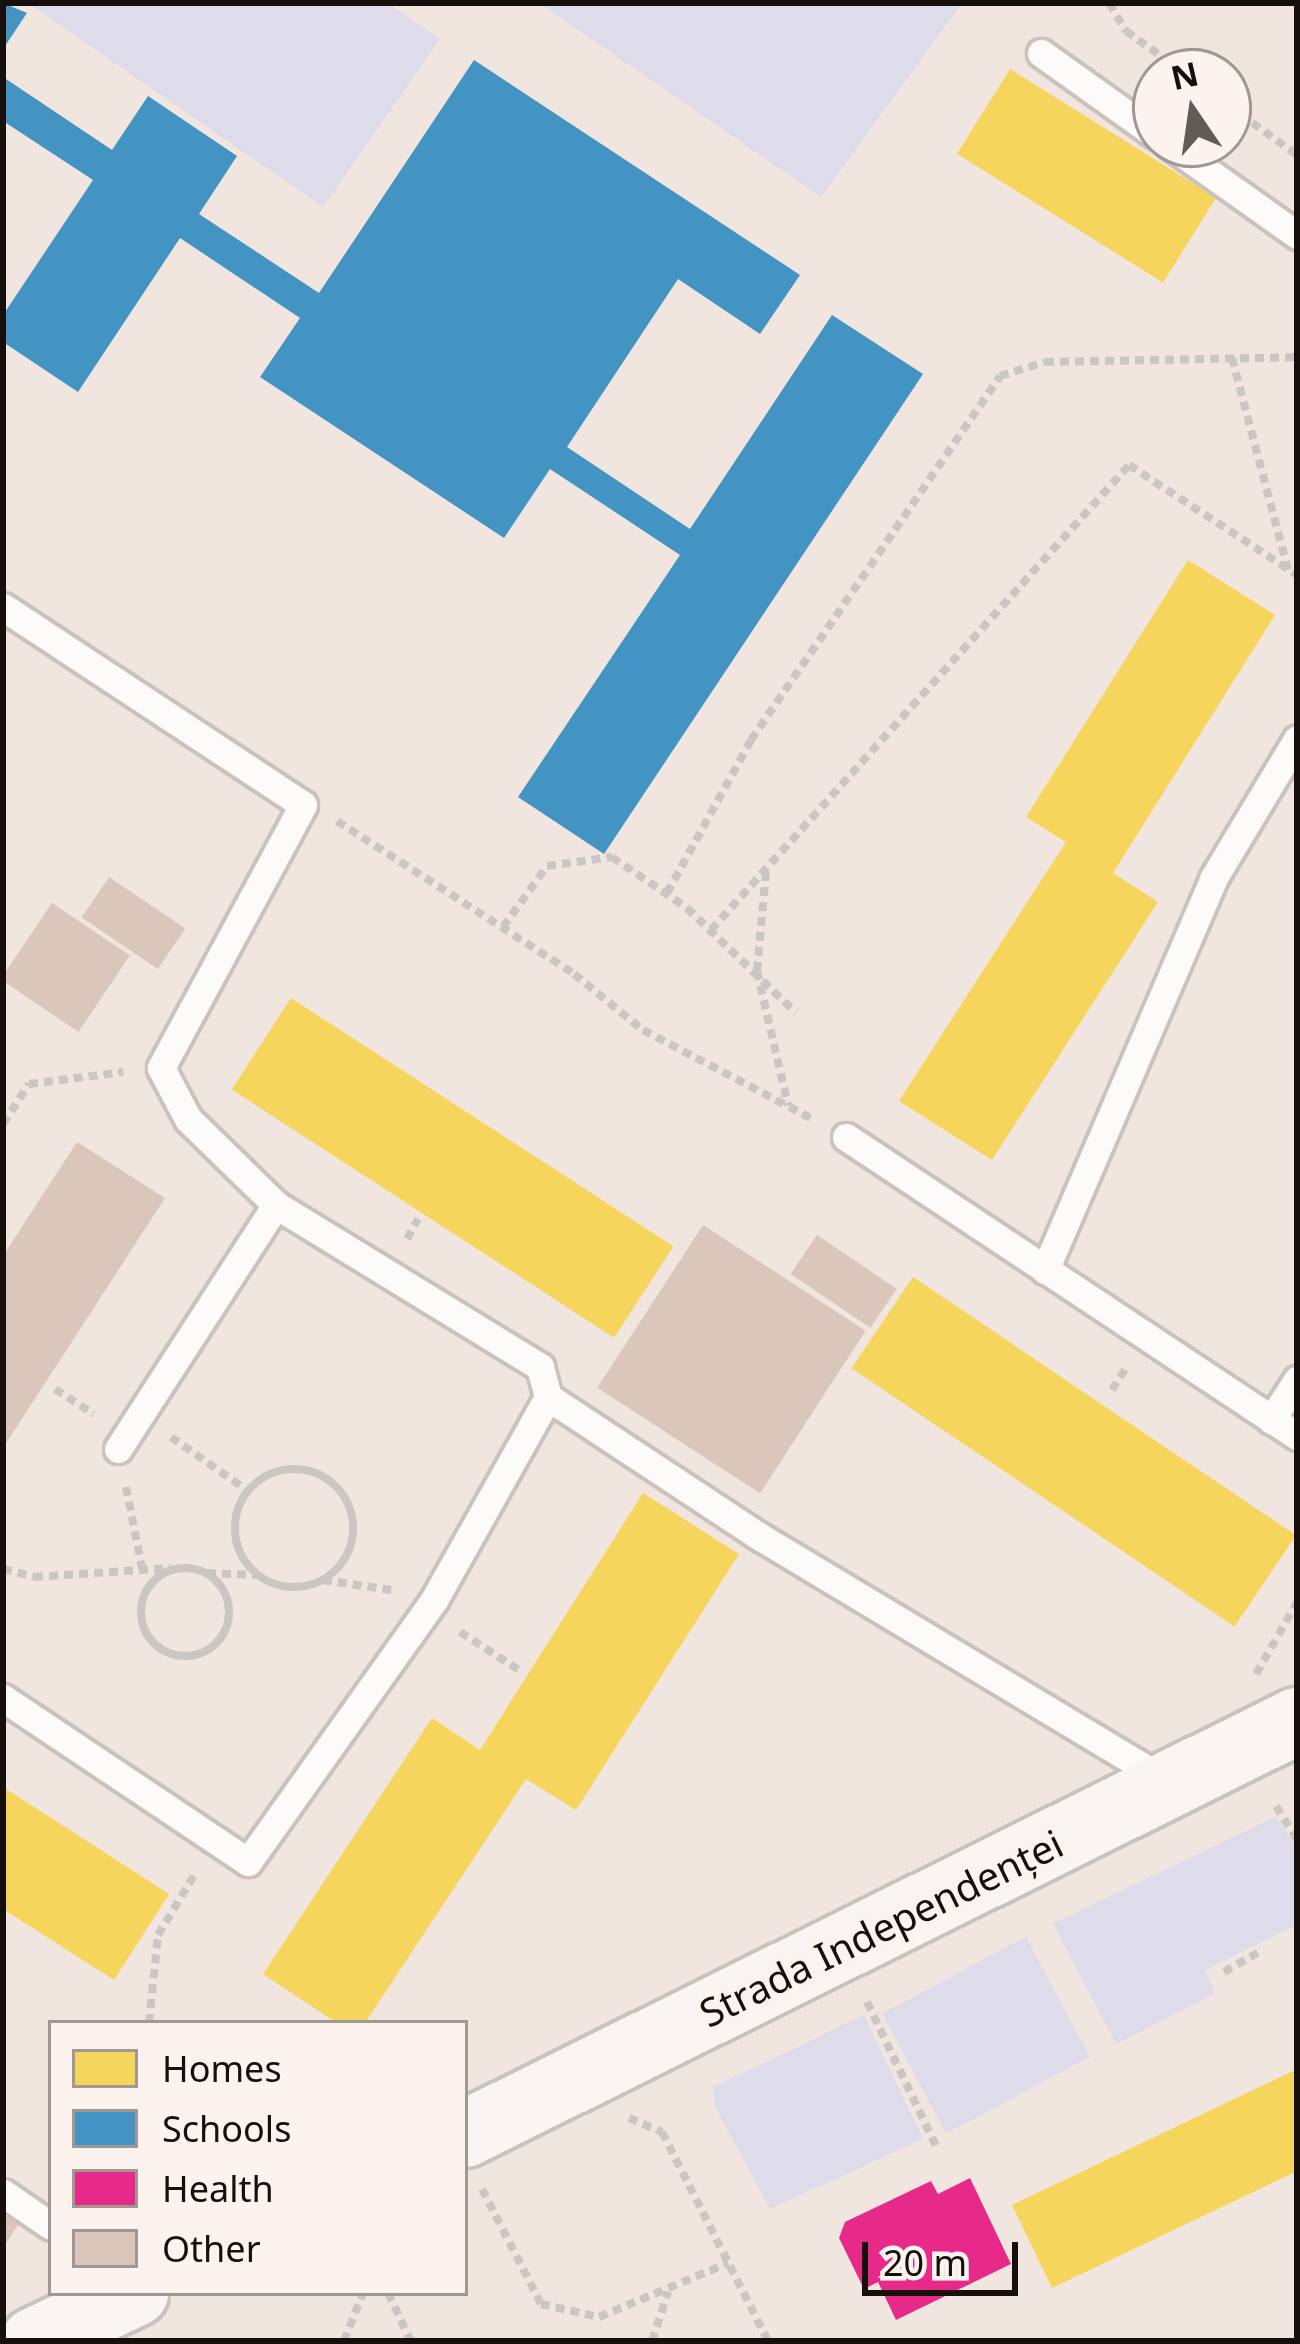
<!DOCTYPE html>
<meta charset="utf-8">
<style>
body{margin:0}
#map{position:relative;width:1300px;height:2344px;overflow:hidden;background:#f1e5df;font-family:"Noto Sans",sans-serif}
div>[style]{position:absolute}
.green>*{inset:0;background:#dedceb;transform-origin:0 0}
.homes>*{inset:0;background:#f6d55c;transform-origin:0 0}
.schools>*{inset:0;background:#4393c3}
.health>*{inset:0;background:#e7298a}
.building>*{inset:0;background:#dac6bb;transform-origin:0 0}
.path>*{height:8px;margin-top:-4px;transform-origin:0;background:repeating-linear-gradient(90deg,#c9c6c4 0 9px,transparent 0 15px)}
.path>.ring{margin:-4px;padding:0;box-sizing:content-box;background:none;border:8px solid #c9c6c4;border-radius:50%}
.roads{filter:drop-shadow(3px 0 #cbc2bd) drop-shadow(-3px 0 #cbc2bd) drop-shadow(0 3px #cbc2bd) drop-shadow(0 -3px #cbc2bd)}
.lane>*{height:27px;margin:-13.5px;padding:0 13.5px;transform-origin:13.5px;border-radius:13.5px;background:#fdfbfa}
.secondary>*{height:66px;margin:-33px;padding:0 33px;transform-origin:33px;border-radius:33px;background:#f9f5f3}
span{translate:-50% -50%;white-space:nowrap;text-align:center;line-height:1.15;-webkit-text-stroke:12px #fcf3ee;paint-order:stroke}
.street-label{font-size:39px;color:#170f0b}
.frame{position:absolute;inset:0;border:6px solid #170f0b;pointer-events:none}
.legend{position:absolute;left:48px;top:2020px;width:420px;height:276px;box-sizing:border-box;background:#fcf3ee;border:3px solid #a09893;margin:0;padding:15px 21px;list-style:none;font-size:36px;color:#170f0b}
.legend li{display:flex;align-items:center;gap:24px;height:60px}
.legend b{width:60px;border:3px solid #a09893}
.north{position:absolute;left:1132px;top:48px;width:120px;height:120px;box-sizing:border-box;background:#fcf3ee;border:3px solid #a09893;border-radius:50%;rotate:347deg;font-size:33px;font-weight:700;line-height:48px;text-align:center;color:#170f0b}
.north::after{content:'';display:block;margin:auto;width:42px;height:54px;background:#635a55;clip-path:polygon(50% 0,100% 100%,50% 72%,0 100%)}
.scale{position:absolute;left:862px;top:2242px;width:156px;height:54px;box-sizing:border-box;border:6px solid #170f0b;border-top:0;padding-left:15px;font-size:36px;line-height:42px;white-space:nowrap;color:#170f0b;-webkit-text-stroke:9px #fcf3ee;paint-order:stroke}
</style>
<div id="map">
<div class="green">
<i style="clip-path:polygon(28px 3px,388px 3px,440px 39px,323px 207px)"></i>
<i style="clip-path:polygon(539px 3px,962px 3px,821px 197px)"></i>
<i style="clip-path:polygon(1276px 1816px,1297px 1849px,1297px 1924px,1205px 1970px,1215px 1993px,1116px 2044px,1053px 1924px)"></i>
<i style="left:1026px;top:1937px;width:136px;height:163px;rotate:62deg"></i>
<i style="clip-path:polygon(864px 2015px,923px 2139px,770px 2209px,715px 2107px,713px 2087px)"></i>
</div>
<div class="homes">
<i style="left:1010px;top:69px;width:243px;height:100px;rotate:32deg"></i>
<i style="clip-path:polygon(1188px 560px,1275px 615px,1113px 873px,1158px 902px,992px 1160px,899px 1101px,1066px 842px,1026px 817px)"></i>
<i style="left:291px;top:998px;width:456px;height:109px;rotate:33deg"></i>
<i style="left:913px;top:1277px;width:462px;height:110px;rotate:34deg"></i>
<i style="clip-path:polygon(643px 1493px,739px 1554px,576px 1810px,526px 1779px,365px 2023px,337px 2023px,263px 1974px,432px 1718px,480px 1750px)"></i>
<i style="clip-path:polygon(3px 1787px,169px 1894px,114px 1980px,3px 1909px)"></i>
<i style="clip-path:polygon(1297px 2069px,1297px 2171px,1052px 2288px,1012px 2205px)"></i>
</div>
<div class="schools">
<i style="clip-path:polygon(3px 3px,27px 13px,3px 49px)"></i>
<i style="clip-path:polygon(474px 60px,800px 275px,760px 334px,678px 279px,567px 447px,690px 529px,832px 315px,923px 374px,604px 854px,518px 797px,680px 555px,550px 469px,504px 538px,260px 377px,300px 318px,180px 238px,78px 392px,3px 342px,3px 315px,93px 180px,3px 121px,3px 77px,112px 150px,148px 96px,237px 156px,199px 214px,319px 293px)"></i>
</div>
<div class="health">
<i style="clip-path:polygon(970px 2178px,1011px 2264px,896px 2320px,878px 2282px,864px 2289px,839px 2238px,845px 2222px,931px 2181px,938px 2194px)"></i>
</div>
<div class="building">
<i style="left:109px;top:877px;width:92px;height:49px;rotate:34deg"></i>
<i style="left:52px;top:903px;width:94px;height:92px;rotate:34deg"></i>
<i style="clip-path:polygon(77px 1142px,165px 1198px,3px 1448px,3px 1256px)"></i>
<i style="left:703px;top:1225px;width:194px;height:194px;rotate:33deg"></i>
<i style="left:817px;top:1235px;width:96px;height:47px;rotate:34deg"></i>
<i style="clip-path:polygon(3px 2202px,24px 2216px,3px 2248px)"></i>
</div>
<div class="path">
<i style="left:1109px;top:3px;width:33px;rotate:59deg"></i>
<i style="left:1126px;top:31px;width:70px;rotate:35.7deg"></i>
<i style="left:1228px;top:105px;width:85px;rotate:35.9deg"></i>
<i style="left:1232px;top:358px;width:219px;rotate:75.2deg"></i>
<i style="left:337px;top:821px;width:282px;rotate:32.8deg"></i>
<i style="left:574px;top:974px;width:89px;rotate:39.1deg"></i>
<i style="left:643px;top:1030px;width:195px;rotate:27.7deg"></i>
<i style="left:766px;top:872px;width:99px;rotate:95.2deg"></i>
<i style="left:757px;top:971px;width:138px;rotate:77deg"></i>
<i style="left:667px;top:893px;width:175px;rotate:-61.2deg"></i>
<i style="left:751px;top:740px;width:441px;rotate:-55.6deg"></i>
<i style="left:1000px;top:376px;width:47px;rotate:-17.3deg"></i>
<i style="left:1045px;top:362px;width:252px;rotate:-1.1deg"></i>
<i style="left:503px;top:927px;width:75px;rotate:-54.2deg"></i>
<i style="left:547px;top:866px;width:66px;rotate:-7.9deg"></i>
<i style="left:612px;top:857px;width:91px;rotate:34.2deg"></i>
<i style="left:687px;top:908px;width:151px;rotate:43.9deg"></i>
<i style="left:711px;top:930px;width:625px;rotate:-48.05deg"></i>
<i style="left:1129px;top:465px;width:201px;rotate:33.2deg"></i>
<i style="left:3px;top:1124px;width:48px;rotate:-57deg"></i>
<i style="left:29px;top:1084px;width:95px;rotate:-7.3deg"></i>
<i style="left:407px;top:1239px;width:23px;rotate:-61deg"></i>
<i style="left:55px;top:1389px;width:46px;rotate:32.7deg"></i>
<i style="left:1112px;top:1390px;width:28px;rotate:-58deg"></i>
<i style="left:171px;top:1437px;width:94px;rotate:35deg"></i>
<i class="ring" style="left:235px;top:1469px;width:110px;height:110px"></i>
<i style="left:126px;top:1487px;width:83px;rotate:78.8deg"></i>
<i class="ring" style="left:141px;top:1568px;width:80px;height:80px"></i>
<i style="left:3px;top:1569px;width:32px;rotate:14deg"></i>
<i style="left:34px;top:1577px;width:137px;rotate:-3.8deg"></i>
<i style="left:207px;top:1573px;width:51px;rotate:2.2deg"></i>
<i style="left:323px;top:1580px;width:69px;rotate:8.4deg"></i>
<i style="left:460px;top:1632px;width:70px;rotate:32.8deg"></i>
<i style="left:1256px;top:1674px;width:83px;rotate:-60.3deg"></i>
<i style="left:1276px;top:1806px;width:40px;rotate:58deg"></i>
<i style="left:1224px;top:1972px;width:43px;rotate:-29.6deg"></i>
<i style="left:867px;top:2002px;width:162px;rotate:64.4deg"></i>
<i style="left:149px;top:2023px;width:88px;rotate:-84.2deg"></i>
<i style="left:158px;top:1935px;width:71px;rotate:-58.8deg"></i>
<i style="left:629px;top:2118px;width:36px;rotate:23deg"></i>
<i style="left:662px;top:2132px;width:234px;rotate:63.1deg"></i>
<i style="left:482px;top:2189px;width:129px;rotate:62.8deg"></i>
<i style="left:541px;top:2304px;width:59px;rotate:12.6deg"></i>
<i style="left:599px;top:2317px;width:140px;rotate:-22.7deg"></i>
<i style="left:388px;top:2293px;width:53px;rotate:64.4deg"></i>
<i style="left:344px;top:2341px;width:52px;rotate:-68.4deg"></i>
<i style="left:652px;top:2341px;width:52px;rotate:-71.9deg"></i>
</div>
<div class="roads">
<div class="lane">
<i style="left:1041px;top:53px;width:141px;rotate:35.5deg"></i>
<i style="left:1169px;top:144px;width:157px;rotate:35.4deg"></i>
<i style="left:3px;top:607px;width:359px;rotate:33.4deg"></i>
<i style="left:303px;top:805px;width:299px;rotate:118.4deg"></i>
<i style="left:161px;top:1068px;width:58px;rotate:62.1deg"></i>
<i style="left:188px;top:1119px;width:123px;rotate:44.3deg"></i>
<i style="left:276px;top:1205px;width:310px;rotate:31.5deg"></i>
<i style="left:540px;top:1367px;width:31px;rotate:75deg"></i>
<i style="left:548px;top:1397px;width:233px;rotate:119.3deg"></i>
<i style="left:434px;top:1600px;width:321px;rotate:125.4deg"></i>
<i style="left:248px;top:1862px;width:295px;rotate:-146.2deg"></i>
<i style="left:846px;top:1137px;width:541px;rotate:33.54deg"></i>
<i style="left:1045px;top:1270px;width:426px;rotate:-66.7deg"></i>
<i style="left:1213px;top:879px;width:163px;rotate:-59deg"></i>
<i style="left:548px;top:1397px;width:256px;rotate:33.4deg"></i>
<i style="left:762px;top:1538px;width:472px;rotate:31deg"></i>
<i style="left:1271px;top:1420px;width:48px;rotate:-57deg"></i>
<i style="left:118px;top:1449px;width:291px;rotate:-57.1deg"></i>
<i style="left:3px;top:2193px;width:58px;rotate:34.5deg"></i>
</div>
<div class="secondary">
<i style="left:465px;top:2134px;width:929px;rotate:-26.4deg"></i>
<i style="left:34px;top:2341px;width:112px;rotate:-25.4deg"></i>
</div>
</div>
<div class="street-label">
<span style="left:881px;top:1928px;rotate:-26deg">Strada Independenței</span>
</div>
<div class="frame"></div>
<ul class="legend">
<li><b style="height:33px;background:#f6d55c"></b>Homes</li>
<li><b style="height:33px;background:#4393c3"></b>Schools</li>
<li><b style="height:33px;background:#e7298a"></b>Health</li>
<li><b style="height:33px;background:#dac6bb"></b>Other</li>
</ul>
<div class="north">N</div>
<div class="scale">20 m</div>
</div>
